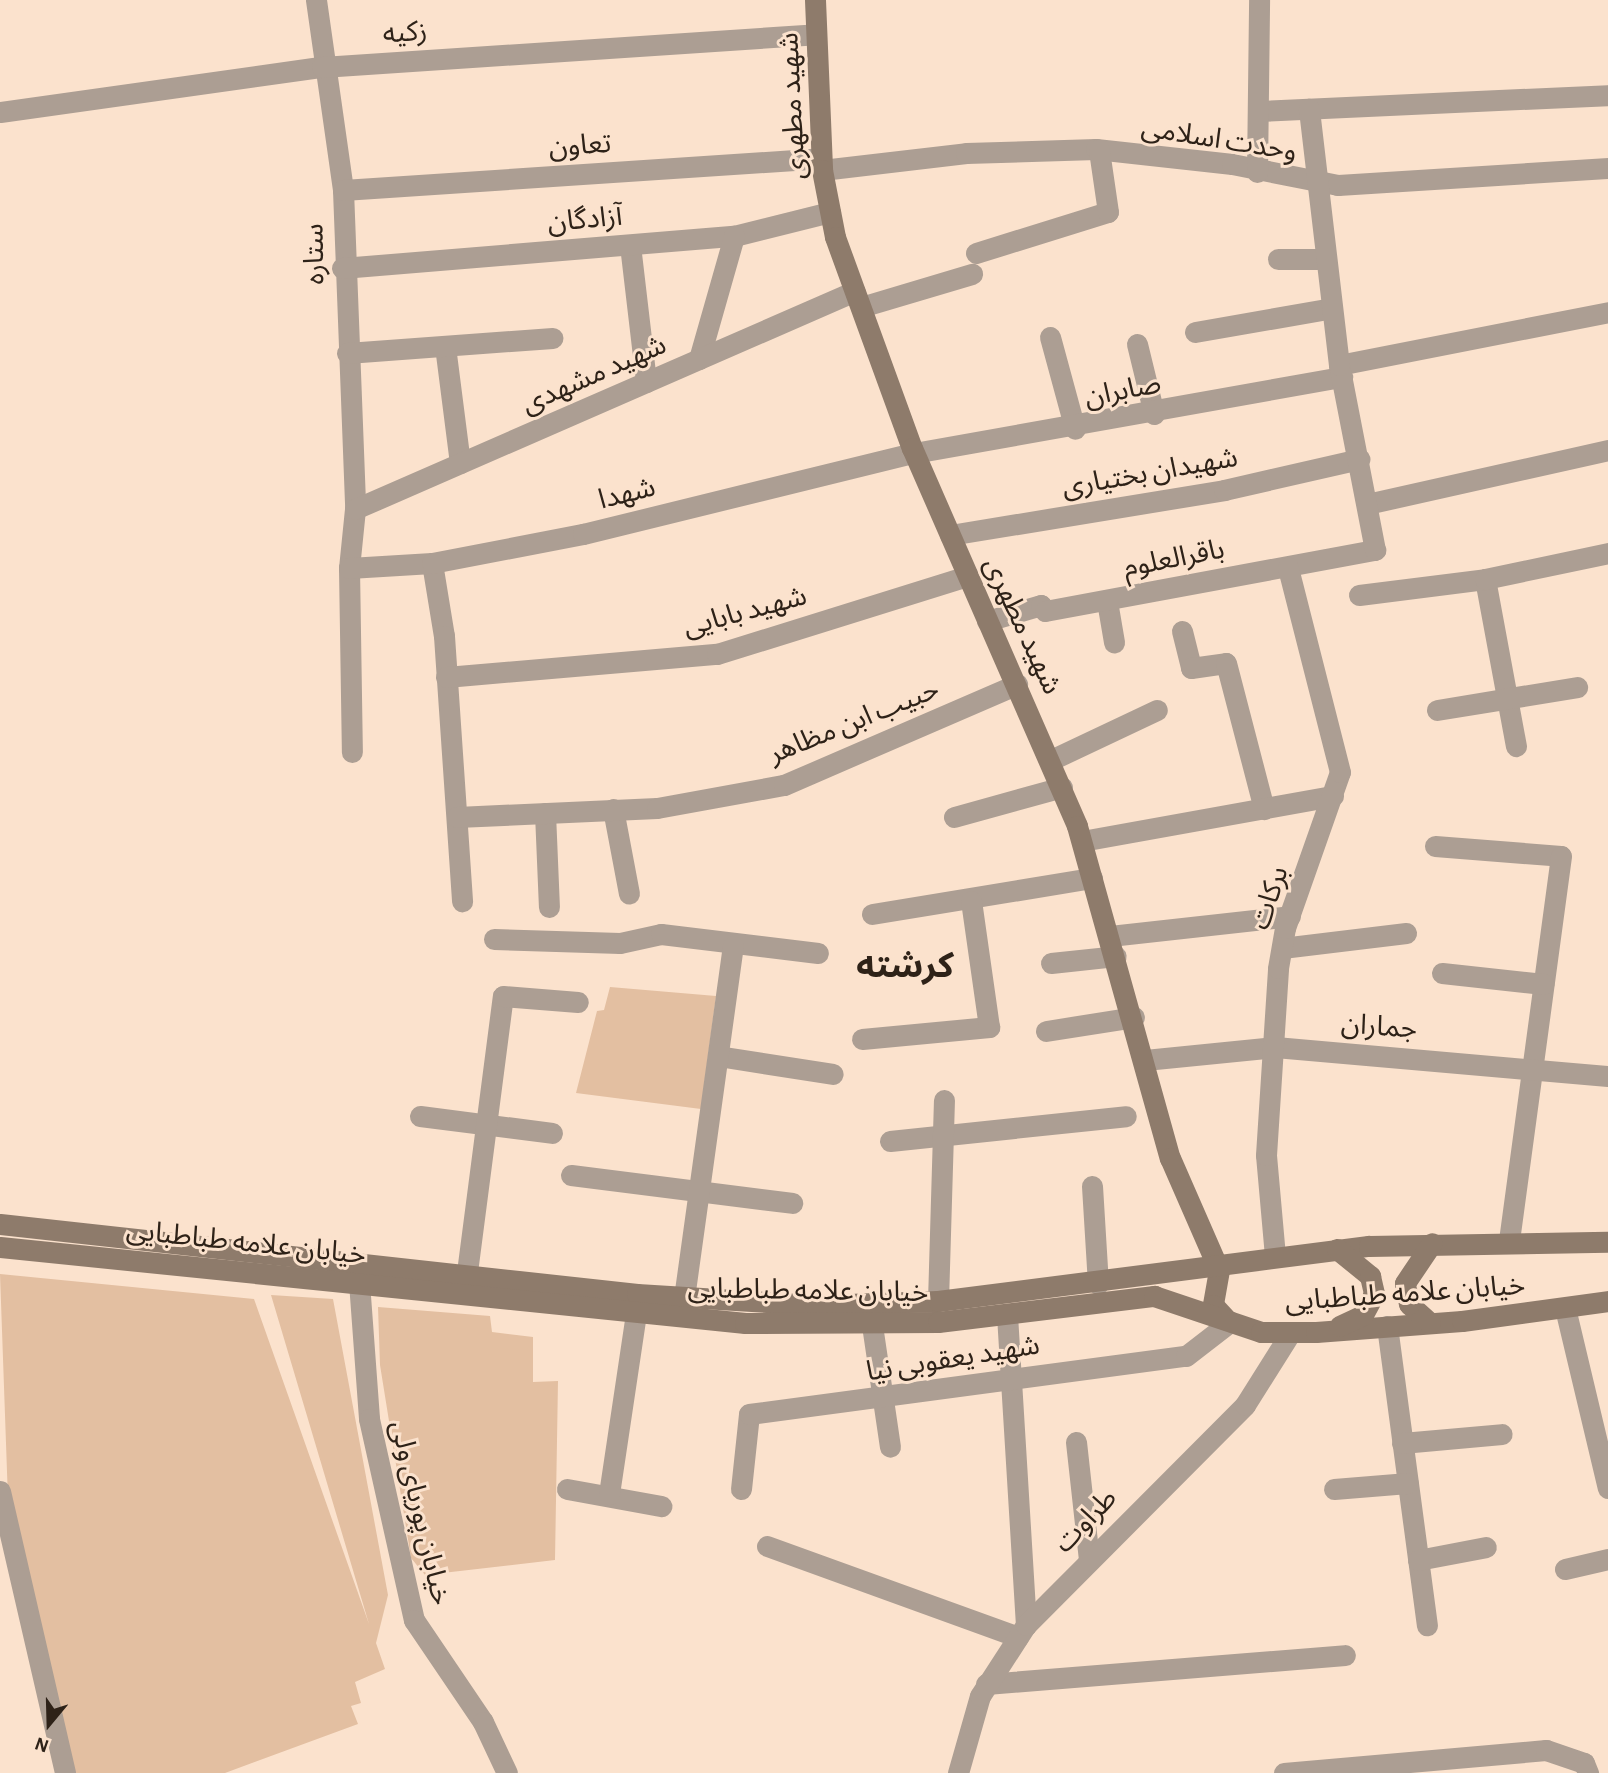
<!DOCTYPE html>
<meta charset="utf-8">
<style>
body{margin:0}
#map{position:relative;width:1608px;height:1773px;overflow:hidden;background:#fbe2cd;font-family:"Alegreya Sans","Noto Sans Arabic",sans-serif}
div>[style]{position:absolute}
.green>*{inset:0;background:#e3bfa1}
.street>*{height:21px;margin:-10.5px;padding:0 10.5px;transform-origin:10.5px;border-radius:10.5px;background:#ac9e93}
.secondary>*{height:21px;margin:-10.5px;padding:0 10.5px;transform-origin:10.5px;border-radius:10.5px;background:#8e7b6b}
span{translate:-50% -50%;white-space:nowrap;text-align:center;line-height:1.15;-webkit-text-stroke:6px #fbe2cd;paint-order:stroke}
.street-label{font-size:28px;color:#2e2218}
.district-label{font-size:35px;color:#2e2218;font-weight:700}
.north{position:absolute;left:14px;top:1689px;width:70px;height:70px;-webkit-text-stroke:5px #fbe2cd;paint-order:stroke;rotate:199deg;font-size:19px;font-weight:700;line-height:28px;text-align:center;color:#2e2218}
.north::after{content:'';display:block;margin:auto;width:24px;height:32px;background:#2e2218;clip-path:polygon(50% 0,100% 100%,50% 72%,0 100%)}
</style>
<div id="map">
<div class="green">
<i style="clip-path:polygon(610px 987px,716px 996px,701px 1109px,576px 1093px,597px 1011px,604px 1010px)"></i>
<i style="clip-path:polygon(0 1274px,254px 1299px,369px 1624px,271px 1295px,333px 1299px,388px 1595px,376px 1643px,385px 1669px,355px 1682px,361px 1703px,351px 1706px,358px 1724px,225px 1773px,75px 1773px,10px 1556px)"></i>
<i style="clip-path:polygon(378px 1307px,490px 1316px,492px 1332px,533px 1337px,533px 1382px,558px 1381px,555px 1560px,425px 1575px,411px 1558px,380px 1365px)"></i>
</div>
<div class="street">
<i style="left:316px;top:0;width:192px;rotate:81.9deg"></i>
<i style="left:343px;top:190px;width:319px;rotate:87.8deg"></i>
<i style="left:355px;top:509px;width:59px;rotate:95.8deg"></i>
<i style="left:349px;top:568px;width:184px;rotate:89.1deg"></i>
<i style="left:1258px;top:111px;width:350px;rotate:-2.6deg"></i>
<i style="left:0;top:112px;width:325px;rotate:-8deg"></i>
<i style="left:322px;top:67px;width:495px;rotate:-3.8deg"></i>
<i style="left:822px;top:170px;width:145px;rotate:-6.7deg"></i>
<i style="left:966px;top:153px;width:130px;rotate:-1.8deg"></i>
<i style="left:1096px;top:149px;width:137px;rotate:6.3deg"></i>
<i style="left:1232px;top:164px;width:108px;rotate:11.2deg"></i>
<i style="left:1338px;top:185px;width:271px;rotate:-3.6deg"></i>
<i style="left:1257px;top:172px;width:172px;rotate:-89.3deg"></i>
<i style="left:343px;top:190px;width:479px;rotate:-3.8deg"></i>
<i style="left:630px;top:245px;width:138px;rotate:83.3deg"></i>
<i style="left:976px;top:253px;width:138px;rotate:-17.3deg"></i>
<i style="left:1108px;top:212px;width:63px;rotate:-98.3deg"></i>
<i style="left:1278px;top:259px;width:48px"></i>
<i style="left:342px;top:268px;width:393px;rotate:-4.7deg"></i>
<i style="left:734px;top:236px;width:99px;rotate:-14deg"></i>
<i style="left:861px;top:307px;width:116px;rotate:-16.6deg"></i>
<i style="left:1195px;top:332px;width:139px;rotate:-9.9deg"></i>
<i style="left:1050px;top:337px;width:95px;rotate:74.8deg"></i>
<i style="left:1137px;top:344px;width:72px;rotate:76.3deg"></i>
<i style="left:445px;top:346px;width:118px;rotate:82.7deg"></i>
<i style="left:347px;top:353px;width:206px;rotate:-4.2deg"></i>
<i style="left:699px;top:359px;width:128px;rotate:-74.1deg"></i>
<i style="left:1339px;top:365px;width:274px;rotate:-11.1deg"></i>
<i style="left:1367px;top:504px;width:247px;rotate:-12.6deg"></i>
<i style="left:355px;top:509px;width:545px;rotate:-23.56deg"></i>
<i style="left:950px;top:535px;width:278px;rotate:-9.3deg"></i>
<i style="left:1224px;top:490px;width:139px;rotate:-12.9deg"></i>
<i style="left:432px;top:563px;width:74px;rotate:80.7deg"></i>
<i style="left:444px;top:636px;width:266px;rotate:86.1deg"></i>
<i style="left:349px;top:568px;width:83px;rotate:-3.4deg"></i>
<i style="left:432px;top:563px;width:154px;rotate:-10.9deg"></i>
<i style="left:583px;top:534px;width:341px;rotate:-13.8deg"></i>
<i style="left:914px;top:453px;width:435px;rotate:-10.1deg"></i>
<i style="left:1485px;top:579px;width:170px;rotate:79.5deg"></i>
<i style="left:1359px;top:595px;width:127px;rotate:-7.2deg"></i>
<i style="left:1485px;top:579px;width:126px;rotate:-11.9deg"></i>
<i style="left:1107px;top:601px;width:42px;rotate:80.3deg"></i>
<i style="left:987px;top:621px;width:56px;rotate:-16.5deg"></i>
<i style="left:1041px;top:605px;width:7px;rotate:56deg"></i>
<i style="left:1045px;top:611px;width:336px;rotate:-10.5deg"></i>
<i style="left:1375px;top:550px;width:188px;rotate:-101deg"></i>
<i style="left:1339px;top:365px;width:258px;rotate:-96.7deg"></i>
<i style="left:1182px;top:631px;width:38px;rotate:76deg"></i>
<i style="left:1191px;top:668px;width:35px;rotate:-8deg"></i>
<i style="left:1226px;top:663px;width:151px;rotate:75.4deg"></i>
<i style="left:446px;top:677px;width:272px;rotate:-4.9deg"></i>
<i style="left:717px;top:654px;width:263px;rotate:-17.3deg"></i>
<i style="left:1437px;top:710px;width:142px;rotate:-9.3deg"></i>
<i style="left:1051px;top:760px;width:117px;rotate:-25.3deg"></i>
<i style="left:613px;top:809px;width:86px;rotate:79.3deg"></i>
<i style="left:545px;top:813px;width:94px;rotate:87.6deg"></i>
<i style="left:457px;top:817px;width:200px;rotate:-2.6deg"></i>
<i style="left:657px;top:808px;width:129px;rotate:-10.3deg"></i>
<i style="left:784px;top:785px;width:254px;rotate:-23.4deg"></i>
<i style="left:954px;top:817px;width:112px;rotate:-15.5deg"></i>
<i style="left:1082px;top:841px;width:255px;rotate:-10.2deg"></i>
<i style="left:1435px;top:846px;width:126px;rotate:4.5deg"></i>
<i style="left:1561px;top:856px;width:387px;rotate:97.7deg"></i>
<i style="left:872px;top:914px;width:223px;rotate:-9.3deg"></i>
<i style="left:1110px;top:936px;width:181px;rotate:-6.3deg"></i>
<i style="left:494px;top:939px;width:126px;rotate:1.8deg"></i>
<i style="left:620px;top:943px;width:42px;rotate:-12.4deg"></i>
<i style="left:661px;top:934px;width:158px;rotate:6.9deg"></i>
<i style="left:1282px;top:948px;width:125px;rotate:-6.9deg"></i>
<i style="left:1051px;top:963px;width:65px;rotate:-6.1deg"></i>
<i style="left:1442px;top:973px;width:102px;rotate:6.2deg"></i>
<i style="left:1046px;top:1031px;width:89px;rotate:-9deg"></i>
<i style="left:862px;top:1039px;width:128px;rotate:-5.4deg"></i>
<i style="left:989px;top:1027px;width:127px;rotate:-98.1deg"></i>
<i style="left:718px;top:1056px;width:116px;rotate:8.9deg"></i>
<i style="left:1145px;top:1060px;width:131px;rotate:-5.7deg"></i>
<i style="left:1275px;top:1047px;width:334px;rotate:5deg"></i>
<i style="left:420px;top:1116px;width:133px;rotate:7.3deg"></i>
<i style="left:890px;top:1141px;width:237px;rotate:-6deg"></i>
<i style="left:571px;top:1175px;width:223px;rotate:7.2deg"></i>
<i style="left:1092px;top:1186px;width:98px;rotate:86.5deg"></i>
<i style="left:1275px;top:1256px;width:101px;rotate:-95.1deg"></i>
<i style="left:1266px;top:1155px;width:187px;rotate:-86.3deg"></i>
<i style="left:1278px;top:968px;width:41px;rotate:-80.1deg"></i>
<i style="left:1285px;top:928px;width:165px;rotate:-70.6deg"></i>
<i style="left:1340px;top:772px;width:211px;rotate:-104.3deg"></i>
<i style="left:467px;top:1272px;width:278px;rotate:-82.6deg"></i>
<i style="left:503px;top:996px;width:75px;rotate:4.6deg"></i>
<i style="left:359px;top:1282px;width:137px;rotate:85.8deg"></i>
<i style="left:369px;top:1419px;width:206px;rotate:77.4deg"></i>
<i style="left:414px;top:1620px;width:123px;rotate:55.9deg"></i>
<i style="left:483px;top:1722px;width:56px;rotate:64.8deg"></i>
<i style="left:684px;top:1298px;width:355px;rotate:-82.1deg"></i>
<i style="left:938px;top:1301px;width:201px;rotate:-88.3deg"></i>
<i style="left:1565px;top:1308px;width:185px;rotate:76.6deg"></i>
<i style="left:1007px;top:1315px;width:311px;rotate:86.5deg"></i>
<i style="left:872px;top:1325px;width:123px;rotate:81.6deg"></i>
<i style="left:1387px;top:1326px;width:302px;rotate:82.4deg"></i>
<i style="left:1076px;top:1442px;width:118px;rotate:83.7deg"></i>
<i style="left:1402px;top:1443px;width:100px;rotate:-5.1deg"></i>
<i style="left:567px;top:1489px;width:96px;rotate:10.3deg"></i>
<i style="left:741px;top:1489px;width:75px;rotate:-83.9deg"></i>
<i style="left:749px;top:1414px;width:441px;rotate:-7.6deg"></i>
<i style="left:1186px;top:1356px;width:56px;rotate:-37.7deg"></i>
<i style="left:1334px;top:1489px;width:74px;rotate:-4.6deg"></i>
<i style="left:0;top:1491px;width:289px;rotate:77deg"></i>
<i style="left:609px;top:1494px;width:182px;rotate:-81.5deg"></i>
<i style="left:767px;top:1546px;width:267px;rotate:19.9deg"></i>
<i style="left:1418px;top:1560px;width:69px;rotate:-10.8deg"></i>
<i style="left:1565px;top:1569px;width:44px;rotate:-13.1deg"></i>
<i style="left:986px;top:1684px;width:360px;rotate:-4.6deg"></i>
<i style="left:958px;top:1773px;width:80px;rotate:-74.1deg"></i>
<i style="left:980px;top:1696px;width:85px;rotate:-57.1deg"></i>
<i style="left:1026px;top:1625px;width:310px;rotate:-45.1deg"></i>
<i style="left:1245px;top:1405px;width:86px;rotate:-57.8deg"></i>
<i style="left:1284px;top:1773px;width:263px;rotate:-5deg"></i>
<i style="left:1546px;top:1750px;width:40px;rotate:18.9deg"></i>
<i style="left:1584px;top:1763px;width:11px;rotate:68deg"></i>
</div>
<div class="secondary">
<i style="left:815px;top:0;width:170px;rotate:87.6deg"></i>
<i style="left:822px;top:170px;width:68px;rotate:79deg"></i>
<i style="left:835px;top:237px;width:225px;rotate:70deg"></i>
<i style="left:912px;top:448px;width:412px;rotate:66.4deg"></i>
<i style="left:1077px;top:826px;width:345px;rotate:74.4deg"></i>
<i style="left:1170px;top:1158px;width:122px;rotate:66.4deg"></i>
<i style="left:1219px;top:1270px;width:36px;rotate:100deg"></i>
<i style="left:1213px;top:1305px;width:21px;rotate:47deg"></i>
<i style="left:0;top:1224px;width:641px;rotate:6.27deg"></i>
<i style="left:637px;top:1294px;width:178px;rotate:3.5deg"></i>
<i style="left:815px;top:1305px;width:123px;rotate:-1.9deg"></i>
<i style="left:938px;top:1301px;width:434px;rotate:-7.3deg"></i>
<i style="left:1369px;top:1246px;width:239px;rotate:-1deg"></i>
<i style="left:0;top:1247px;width:749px;rotate:5.82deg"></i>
<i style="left:745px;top:1323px;width:193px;rotate:-0.3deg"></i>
<i style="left:938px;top:1322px;width:218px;rotate:-6.9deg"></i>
<i style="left:1154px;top:1296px;width:113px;rotate:18.6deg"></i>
<i style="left:1261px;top:1332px;width:55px"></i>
<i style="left:1316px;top:1332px;width:146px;rotate:-4.3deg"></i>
<i style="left:1462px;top:1321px;width:147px;rotate:-7.8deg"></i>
<i style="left:1337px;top:1249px;width:43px;rotate:39.3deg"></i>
<i style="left:1370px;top:1276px;width:18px;rotate:77deg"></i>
<i style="left:1374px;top:1294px;width:24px;rotate:118deg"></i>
<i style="left:1363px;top:1315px;width:26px;rotate:155deg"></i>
<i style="left:1430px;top:1323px;width:28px;rotate:-138deg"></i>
<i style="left:1409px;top:1304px;width:21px;rotate:-101deg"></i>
<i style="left:1405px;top:1283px;width:48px;rotate:-56deg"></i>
</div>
<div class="street-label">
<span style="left:405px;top:33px;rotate:-4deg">زکیه</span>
<span style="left:793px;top:106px;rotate:-93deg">شهید مطهری</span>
<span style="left:1219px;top:140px;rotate:9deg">وحدت اسلامی</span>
<span style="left:580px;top:146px;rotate:-4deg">تعاون</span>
<span style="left:585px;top:220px;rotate:-5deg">آزادگان</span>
<span style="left:315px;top:254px;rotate:-91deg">ستاره</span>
<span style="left:594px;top:375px;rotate:-24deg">شهید مشهدی</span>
<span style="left:1123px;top:391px;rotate:-11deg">صابران</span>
<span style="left:1150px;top:473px;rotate:-10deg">شهیدان بختیاری</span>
<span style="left:627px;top:494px;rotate:-14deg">شهدا</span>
<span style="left:1174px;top:559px;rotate:-11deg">باقرالعلوم</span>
<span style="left:745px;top:612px;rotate:-15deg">شهید بابایی</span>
<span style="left:1022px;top:626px;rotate:65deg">شهید مطهری</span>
<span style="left:854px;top:722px;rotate:-22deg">حبیب ابن مظاهر</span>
<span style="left:1270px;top:898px;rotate:-71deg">برکات</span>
<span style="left:1379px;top:1027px;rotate:4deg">جماران</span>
<span style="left:246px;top:1243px;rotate:6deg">خیابان علامه طباطبایی</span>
<span style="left:808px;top:1291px;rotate:1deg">خیابان علامه طباطبایی</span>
<span style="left:1405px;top:1294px;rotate:-4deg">خیابان علامه طباطبایی</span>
<span style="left:953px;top:1359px;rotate:-9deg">شهید یعقوبی نیا</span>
<span style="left:420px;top:1513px;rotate:77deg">خیابان پوریای ولی</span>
<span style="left:1086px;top:1521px;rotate:-46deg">طراوت</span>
</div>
<div class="district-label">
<span style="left:905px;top:967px">کرشته</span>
</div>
<div class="north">N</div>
</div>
